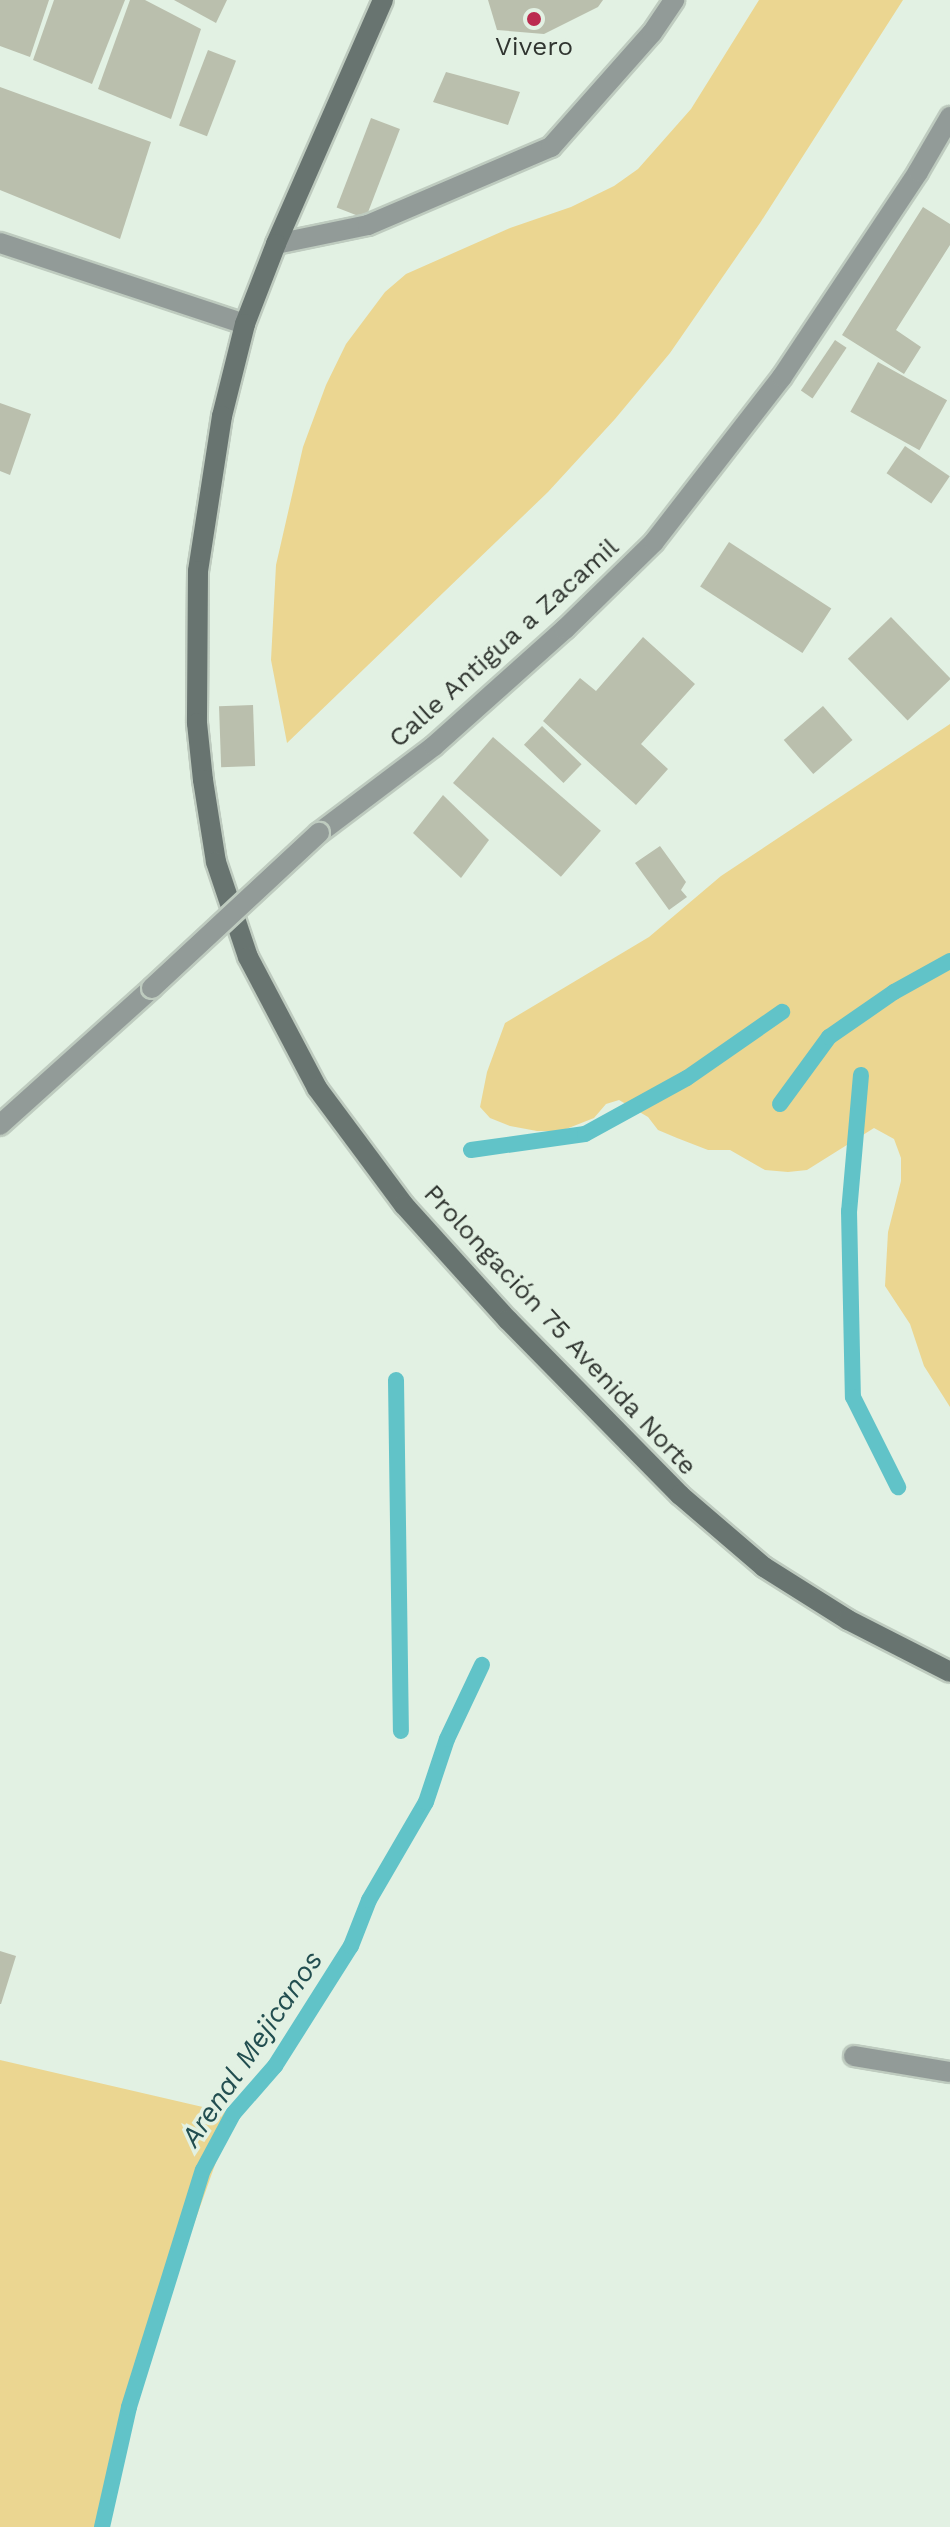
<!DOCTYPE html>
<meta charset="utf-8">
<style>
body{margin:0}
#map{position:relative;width:950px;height:2527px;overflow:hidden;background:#e2f1e3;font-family:"Work Sans",sans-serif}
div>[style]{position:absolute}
.green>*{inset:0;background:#ebd691}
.stream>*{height:16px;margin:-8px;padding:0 8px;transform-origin:8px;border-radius:8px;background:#61c3c8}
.building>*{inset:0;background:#babfad;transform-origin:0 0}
.roads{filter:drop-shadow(2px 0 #becbbf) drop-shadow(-2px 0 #becbbf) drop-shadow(0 2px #becbbf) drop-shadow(0 -2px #becbbf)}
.street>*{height:20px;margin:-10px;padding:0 10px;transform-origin:10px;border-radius:10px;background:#929b98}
.secondary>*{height:20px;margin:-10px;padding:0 10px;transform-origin:10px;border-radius:10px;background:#687470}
.bridges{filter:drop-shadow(2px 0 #becbbf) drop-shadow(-2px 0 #becbbf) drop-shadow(0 2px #becbbf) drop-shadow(0 -2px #becbbf)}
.street-bridge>*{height:20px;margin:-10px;padding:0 10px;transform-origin:10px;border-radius:10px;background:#929b98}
.dots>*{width:22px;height:22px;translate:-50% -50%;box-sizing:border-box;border:4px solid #e2f1e3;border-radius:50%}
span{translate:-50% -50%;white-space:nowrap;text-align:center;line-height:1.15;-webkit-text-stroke:7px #e2f1e3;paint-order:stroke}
.poi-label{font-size:26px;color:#303530}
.street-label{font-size:26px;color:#303530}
.water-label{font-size:28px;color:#224e50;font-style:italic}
</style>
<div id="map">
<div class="green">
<i style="clip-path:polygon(759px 0,903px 0,760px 223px,670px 353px,615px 419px,548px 492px,287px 743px,271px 660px,276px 565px,303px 447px,326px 385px,346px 344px,385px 292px,406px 274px,510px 228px,571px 207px,614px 186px,638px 169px,691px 109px)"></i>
<i style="clip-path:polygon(950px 724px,950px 1407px,924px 1366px,910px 1324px,885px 1286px,888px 1232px,901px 1181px,901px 1158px,894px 1139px,874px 1128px,807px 1170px,788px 1172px,765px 1170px,730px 1150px,708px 1150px,677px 1138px,658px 1130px,648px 1117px,619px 1100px,606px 1104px,594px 1118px,561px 1131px,537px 1131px,510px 1126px,490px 1118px,480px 1107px,487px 1072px,505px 1023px,649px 937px,721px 876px)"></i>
<i style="clip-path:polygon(0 2060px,233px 2114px,129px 2407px,102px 2527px,0 2527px)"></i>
</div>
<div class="stream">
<i style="left:861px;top:1075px;width:137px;rotate:95deg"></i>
<i style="left:849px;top:1211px;width:186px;rotate:88.8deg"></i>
<i style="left:853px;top:1397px;width:101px;rotate:63.4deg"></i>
<i style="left:780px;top:1104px;width:83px;rotate:-53.8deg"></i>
<i style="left:829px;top:1037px;width:79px;rotate:-34.7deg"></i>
<i style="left:894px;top:992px;width:64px;rotate:-29deg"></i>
<i style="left:471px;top:1150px;width:115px;rotate:-8deg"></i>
<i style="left:585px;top:1134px;width:116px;rotate:-28.8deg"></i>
<i style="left:687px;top:1078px;width:116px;rotate:-34.8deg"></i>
<i style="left:396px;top:1380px;width:351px;rotate:89.2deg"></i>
<i style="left:102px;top:2527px;width:123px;rotate:-77.3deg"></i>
<i style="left:129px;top:2407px;width:248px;rotate:-72.7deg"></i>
<i style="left:203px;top:2170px;width:64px;rotate:-61.8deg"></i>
<i style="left:233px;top:2114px;width:64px;rotate:-48.8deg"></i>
<i style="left:275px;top:2066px;width:142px;rotate:-57.7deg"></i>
<i style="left:351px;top:1946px;width:49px;rotate:-68.6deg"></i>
<i style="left:369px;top:1900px;width:113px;rotate:-59.8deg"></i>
<i style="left:426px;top:1802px;width:66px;rotate:-71.6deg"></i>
<i style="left:447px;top:1739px;width:82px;rotate:-64.7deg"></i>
</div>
<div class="building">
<i style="clip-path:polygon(0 0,49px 0,30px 57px,0 46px)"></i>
<i style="clip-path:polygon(54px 0,125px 0,92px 84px,33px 60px)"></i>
<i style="clip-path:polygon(130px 0,145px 0,201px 29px,171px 119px,98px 89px)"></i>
<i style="clip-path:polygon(174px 0,227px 0,216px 23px)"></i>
<i style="clip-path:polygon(488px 0,603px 0,598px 7px,544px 34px,497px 30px)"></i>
<i style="left:208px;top:50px;width:30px;height:81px;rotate:21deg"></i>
<i style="clip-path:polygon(446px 72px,520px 92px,508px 125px,433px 102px)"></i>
<i style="clip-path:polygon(0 87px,151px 142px,120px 239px,0 190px)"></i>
<i style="left:371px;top:118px;width:31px;height:96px;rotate:21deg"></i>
<i style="clip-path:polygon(923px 207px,950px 224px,950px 245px,896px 330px,921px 347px,904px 374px,842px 335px)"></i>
<i style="left:835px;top:340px;width:14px;height:61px;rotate:34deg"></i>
<i style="left:878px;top:362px;width:79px;height:57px;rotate:29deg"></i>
<i style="clip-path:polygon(0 403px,31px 414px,10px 475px,0 471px)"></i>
<i style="left:905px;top:446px;width:54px;height:33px;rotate:34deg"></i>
<i style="left:729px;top:542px;width:122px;height:53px;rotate:33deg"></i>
<i style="left:891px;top:617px;width:86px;height:60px;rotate:46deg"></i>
<i style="clip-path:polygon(643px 637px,695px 684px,641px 744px,668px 769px,636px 805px,543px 721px,580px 678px,596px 691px)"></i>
<i style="left:253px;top:705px;width:61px;height:34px;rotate:88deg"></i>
<i style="left:823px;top:706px;width:45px;height:52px;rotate:49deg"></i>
<i style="left:542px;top:726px;width:55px;height:26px;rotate:44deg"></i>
<i style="left:493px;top:737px;width:143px;height:61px;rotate:41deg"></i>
<i style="clip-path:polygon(443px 795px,489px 840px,461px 878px,413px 833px)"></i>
<i style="clip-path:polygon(660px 846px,686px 882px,681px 890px,687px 897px,669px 910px,635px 863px)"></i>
<i style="clip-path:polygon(0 1951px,16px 1956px,1px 2004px,0 2004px)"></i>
</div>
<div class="roads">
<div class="street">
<i style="left:0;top:243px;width:258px;rotate:18.3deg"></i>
<i style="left:276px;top:244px;width:94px;rotate:-11.7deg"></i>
<i style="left:368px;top:225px;width:199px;rotate:-23.1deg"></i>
<i style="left:551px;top:147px;width:152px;rotate:-48.5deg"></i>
<i style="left:652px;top:33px;width:40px;rotate:-56deg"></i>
<i style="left:319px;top:833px;width:144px;rotate:-37.1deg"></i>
<i style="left:434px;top:746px;width:176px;rotate:-41.8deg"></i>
<i style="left:565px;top:629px;width:124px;rotate:-44.3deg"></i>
<i style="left:654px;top:542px;width:209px;rotate:-52.2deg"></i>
<i style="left:782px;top:377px;width:246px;rotate:-56.4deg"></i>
<i style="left:918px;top:172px;width:64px;rotate:-59.8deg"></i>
<i style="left:0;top:1125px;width:205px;rotate:-42deg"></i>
<i style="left:854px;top:2056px;width:97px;rotate:9.5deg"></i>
</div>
<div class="secondary">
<i style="left:383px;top:0;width:266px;rotate:113.7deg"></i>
<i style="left:276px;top:244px;width:86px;rotate:111.2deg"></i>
<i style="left:245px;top:324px;width:95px;rotate:104deg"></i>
<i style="left:222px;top:416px;width:157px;rotate:98.8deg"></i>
<i style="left:198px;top:571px;width:152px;rotate:90.4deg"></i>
<i style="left:197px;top:723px;width:57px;rotate:84deg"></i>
<i style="left:203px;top:780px;width:83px;rotate:81deg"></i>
<i style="left:216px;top:862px;width:100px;rotate:71.4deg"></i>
<i style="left:248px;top:957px;width:148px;rotate:62.2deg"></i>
<i style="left:317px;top:1088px;width:146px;rotate:53.4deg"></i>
<i style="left:404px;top:1205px;width:155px;rotate:47.9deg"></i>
<i style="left:508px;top:1320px;width:245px;rotate:45.5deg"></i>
<i style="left:680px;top:1495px;width:111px;rotate:40.6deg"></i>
<i style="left:764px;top:1567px;width:99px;rotate:32.2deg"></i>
<i style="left:848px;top:1620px;width:114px;rotate:27deg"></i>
</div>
</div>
<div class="bridges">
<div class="street-bridge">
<i style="left:152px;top:988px;width:228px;rotate:-42.9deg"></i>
</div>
</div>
<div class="dots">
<i style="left:534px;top:19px;background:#bb2b4f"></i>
</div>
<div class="poi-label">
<span style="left:534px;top:47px">Vivero</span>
</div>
<div class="street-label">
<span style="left:504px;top:643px;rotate:-42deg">Calle Antigua a Zacamil</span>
<span style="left:560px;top:1330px;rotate:47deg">Prolongación 75 Avenida Norte</span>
</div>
<div class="water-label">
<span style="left:252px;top:2049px;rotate:-56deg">Arenal Mejicanos</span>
</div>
</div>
